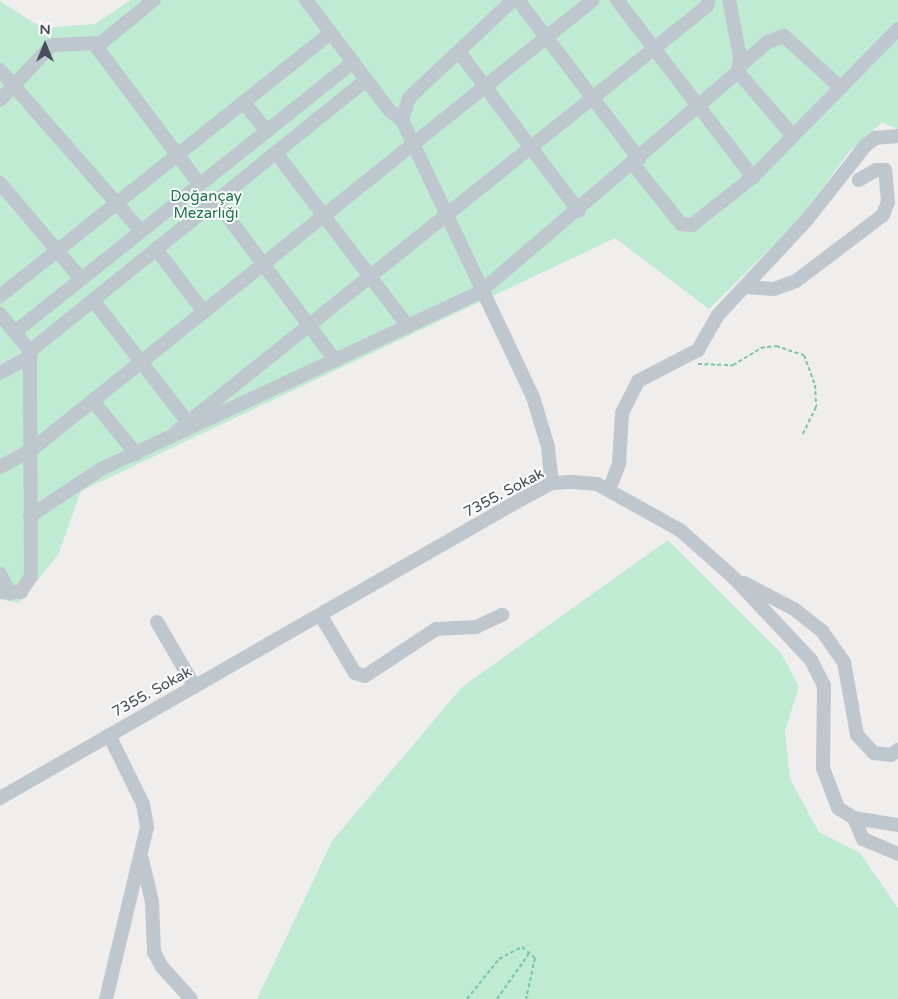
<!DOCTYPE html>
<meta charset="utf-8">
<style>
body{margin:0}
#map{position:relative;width:898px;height:999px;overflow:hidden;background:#f0eded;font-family:"Varela Round",sans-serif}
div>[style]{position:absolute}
.green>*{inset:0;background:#beebd1}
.path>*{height:2px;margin-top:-1px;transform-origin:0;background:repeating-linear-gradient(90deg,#78c6a3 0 4px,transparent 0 6.5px)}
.minor>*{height:14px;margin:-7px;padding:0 7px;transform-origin:7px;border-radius:7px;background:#bfc7ce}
span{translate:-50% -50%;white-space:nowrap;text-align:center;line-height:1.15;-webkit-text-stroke:4px #fff;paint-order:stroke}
.park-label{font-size:15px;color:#1d754c}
.street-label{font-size:15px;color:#474f59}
.north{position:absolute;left:20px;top:20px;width:50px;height:50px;-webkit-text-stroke:4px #fff;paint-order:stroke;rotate:0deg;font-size:14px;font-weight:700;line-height:20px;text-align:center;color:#474f59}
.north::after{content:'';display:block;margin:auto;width:18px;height:22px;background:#474f59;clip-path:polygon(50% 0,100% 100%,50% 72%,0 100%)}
</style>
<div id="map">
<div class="green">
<i style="clip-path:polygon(131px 0,898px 0,898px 129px,882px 122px,848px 153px,800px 219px,709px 309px,615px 238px,81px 491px,58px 555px,19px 603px,0 599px,0 1px,42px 28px,95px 24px)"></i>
<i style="clip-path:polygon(668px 540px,781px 653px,799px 687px,785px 731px,790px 779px,819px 832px,860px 853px,898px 908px,898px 999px,257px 999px,332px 841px,462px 687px)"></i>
</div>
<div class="path">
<i style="left:698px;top:364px;width:35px;rotate:2deg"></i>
<i style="left:733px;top:365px;width:33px;rotate:-31deg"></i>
<i style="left:761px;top:348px;width:15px;rotate:-8deg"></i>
<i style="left:776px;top:346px;width:29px;rotate:18deg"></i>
<i style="left:804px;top:355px;width:32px;rotate:70deg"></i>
<i style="left:815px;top:385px;width:22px;rotate:87deg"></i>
<i style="left:816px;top:407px;width:32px;rotate:116deg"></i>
<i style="left:467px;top:999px;width:51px;rotate:-51.3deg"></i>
<i style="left:499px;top:959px;width:26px;rotate:-28deg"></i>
<i style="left:522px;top:947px;width:17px;rotate:40deg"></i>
<i style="left:535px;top:958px;width:42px;rotate:102.4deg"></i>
<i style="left:497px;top:999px;width:57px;rotate:-54.9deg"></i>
</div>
<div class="minor">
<i style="left:306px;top:0;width:139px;rotate:52.9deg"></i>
<i style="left:390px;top:111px;width:15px;rotate:37deg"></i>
<i style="left:402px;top:120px;width:306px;rotate:64.7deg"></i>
<i style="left:533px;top:397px;width:52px;rotate:73.3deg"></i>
<i style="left:548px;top:447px;width:36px;rotate:84deg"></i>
<i style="left:518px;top:0;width:200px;rotate:52.7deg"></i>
<i style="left:617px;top:0;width:223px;rotate:52.5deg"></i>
<i style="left:95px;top:45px;width:175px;rotate:53.1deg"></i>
<i style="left:459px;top:52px;width:199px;rotate:53deg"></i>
<i style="left:740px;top:66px;width:37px;rotate:-41deg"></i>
<i style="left:768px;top:42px;width:17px;rotate:-21deg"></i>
<i style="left:784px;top:36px;width:77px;rotate:42.4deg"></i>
<i style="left:0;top:70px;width:214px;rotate:48.8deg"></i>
<i style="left:738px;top:72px;width:84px;rotate:49.3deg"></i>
<i style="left:0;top:100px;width:76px;rotate:-46.6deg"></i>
<i style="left:52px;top:45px;width:49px;rotate:-2.3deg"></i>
<i style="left:101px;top:43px;width:68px;rotate:-39.1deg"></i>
<i style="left:243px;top:102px;width:38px;rotate:50deg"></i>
<i style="left:402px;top:120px;width:23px;rotate:-72deg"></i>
<i style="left:409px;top:98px;width:143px;rotate:-43.3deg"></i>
<i style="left:276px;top:153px;width:218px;rotate:52.7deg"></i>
<i style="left:633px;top:164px;width:77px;rotate:51.3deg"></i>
<i style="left:681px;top:224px;width:11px;rotate:5deg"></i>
<i style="left:692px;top:225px;width:78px;rotate:-38.2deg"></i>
<i style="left:753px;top:177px;width:207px;rotate:-45.6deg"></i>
<i style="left:0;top:183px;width:126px;rotate:49.8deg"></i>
<i style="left:216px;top:201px;width:199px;rotate:53.2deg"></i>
<i style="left:156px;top:249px;width:79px;rotate:52.7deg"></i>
<i style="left:745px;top:287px;width:29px;rotate:4deg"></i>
<i style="left:774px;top:289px;width:23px;rotate:-20deg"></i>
<i style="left:796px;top:281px;width:109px;rotate:-37.2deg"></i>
<i style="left:883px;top:215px;width:14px;rotate:-69deg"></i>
<i style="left:888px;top:202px;width:32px;rotate:-95deg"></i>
<i style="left:885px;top:170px;width:9px;rotate:180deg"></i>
<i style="left:876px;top:170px;width:20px;rotate:150deg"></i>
<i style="left:0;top:296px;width:423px;rotate:-38.5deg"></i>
<i style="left:93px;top:300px;width:153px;rotate:52.2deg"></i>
<i style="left:0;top:314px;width:48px;rotate:51deg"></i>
<i style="left:15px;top:332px;width:433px;rotate:-38.6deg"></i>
<i style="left:0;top:373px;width:35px;rotate:-29deg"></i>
<i style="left:93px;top:401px;width:68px;rotate:50.9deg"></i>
<i style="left:176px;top:432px;width:681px;rotate:-38.74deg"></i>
<i style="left:707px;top:6px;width:6px;rotate:-72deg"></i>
<i style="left:0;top:467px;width:34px;rotate:-28deg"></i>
<i style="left:30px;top:451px;width:721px;rotate:-38.7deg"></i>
<i style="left:609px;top:490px;width:28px;rotate:-69deg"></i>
<i style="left:619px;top:464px;width:51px;rotate:-86.6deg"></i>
<i style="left:622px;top:413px;width:36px;rotate:-63deg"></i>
<i style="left:638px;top:381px;width:68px;rotate:-27.3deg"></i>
<i style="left:698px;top:350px;width:40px;rotate:-60.3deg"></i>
<i style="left:718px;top:315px;width:129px;rotate:-46.9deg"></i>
<i style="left:806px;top:221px;width:95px;rotate:-51.8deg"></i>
<i style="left:865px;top:146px;width:13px;rotate:-39deg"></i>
<i style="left:875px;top:138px;width:23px;rotate:-5deg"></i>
<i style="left:30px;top:516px;width:85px;rotate:-33.5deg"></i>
<i style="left:101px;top:469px;width:418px;rotate:-25deg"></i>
<i style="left:480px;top:292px;width:339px;rotate:-40.5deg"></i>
<i style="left:738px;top:72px;width:15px;rotate:-82deg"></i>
<i style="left:740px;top:57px;width:58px;rotate:-100.9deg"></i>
<i style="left:0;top:574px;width:22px;rotate:63deg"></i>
<i style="left:744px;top:583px;width:56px;rotate:27.5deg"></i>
<i style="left:794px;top:609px;width:36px;rotate:38deg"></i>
<i style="left:822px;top:631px;width:38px;rotate:55deg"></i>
<i style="left:844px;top:662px;width:74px;rotate:79.9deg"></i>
<i style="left:857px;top:735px;width:25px;rotate:47deg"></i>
<i style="left:874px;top:753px;width:17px;rotate:7deg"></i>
<i style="left:891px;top:755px;width:9px;rotate:-36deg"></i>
<i style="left:0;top:592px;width:21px"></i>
<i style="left:21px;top:592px;width:19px;rotate:-58deg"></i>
<i style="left:31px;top:576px;width:225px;rotate:-90.3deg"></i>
<i style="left:30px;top:351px;width:432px;rotate:-38.9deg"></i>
<i style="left:321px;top:616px;width:66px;rotate:59.2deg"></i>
<i style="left:355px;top:673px;width:10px;rotate:17deg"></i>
<i style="left:365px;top:676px;width:85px;rotate:-33.5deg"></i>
<i style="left:436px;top:629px;width:40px;rotate:-2.9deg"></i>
<i style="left:476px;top:627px;width:29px;rotate:-25deg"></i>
<i style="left:157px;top:622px;width:75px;rotate:59.7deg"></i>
<i style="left:0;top:798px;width:599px;rotate:-29.82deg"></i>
<i style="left:520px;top:500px;width:36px;rotate:-28deg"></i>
<i style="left:552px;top:483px;width:22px;rotate:-3deg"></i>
<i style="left:574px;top:482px;width:23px;rotate:5deg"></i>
<i style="left:597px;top:484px;width:95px;rotate:29deg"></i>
<i style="left:680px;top:530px;width:72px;rotate:41.6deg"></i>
<i style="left:734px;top:578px;width:112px;rotate:46.8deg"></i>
<i style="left:811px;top:660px;width:28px;rotate:63deg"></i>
<i style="left:824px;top:685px;width:83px;rotate:90.7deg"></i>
<i style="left:823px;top:768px;width:43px;rotate:69.4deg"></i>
<i style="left:838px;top:808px;width:19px;rotate:32deg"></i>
<i style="left:854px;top:818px;width:45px;rotate:9deg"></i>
<i style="left:854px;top:818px;width:23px;rotate:67deg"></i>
<i style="left:863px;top:839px;width:38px;rotate:23deg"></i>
<i style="left:142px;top:859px;width:44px;rotate:76.9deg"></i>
<i style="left:152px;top:902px;width:50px;rotate:87.7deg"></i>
<i style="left:154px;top:952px;width:17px;rotate:62deg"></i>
<i style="left:162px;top:967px;width:43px;rotate:47.8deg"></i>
<i style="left:106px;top:999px;width:177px;rotate:-76.6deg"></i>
<i style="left:147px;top:827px;width:23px;rotate:-100deg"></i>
<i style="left:143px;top:804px;width:77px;rotate:-116.2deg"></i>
</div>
<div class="park-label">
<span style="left:206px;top:205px">Doğançay<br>Mezarlığı</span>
</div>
<div class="street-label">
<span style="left:504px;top:493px;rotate:-28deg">7355. Sokak</span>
<span style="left:152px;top:692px;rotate:-29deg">7355. Sokak</span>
</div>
<div class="north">N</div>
</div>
